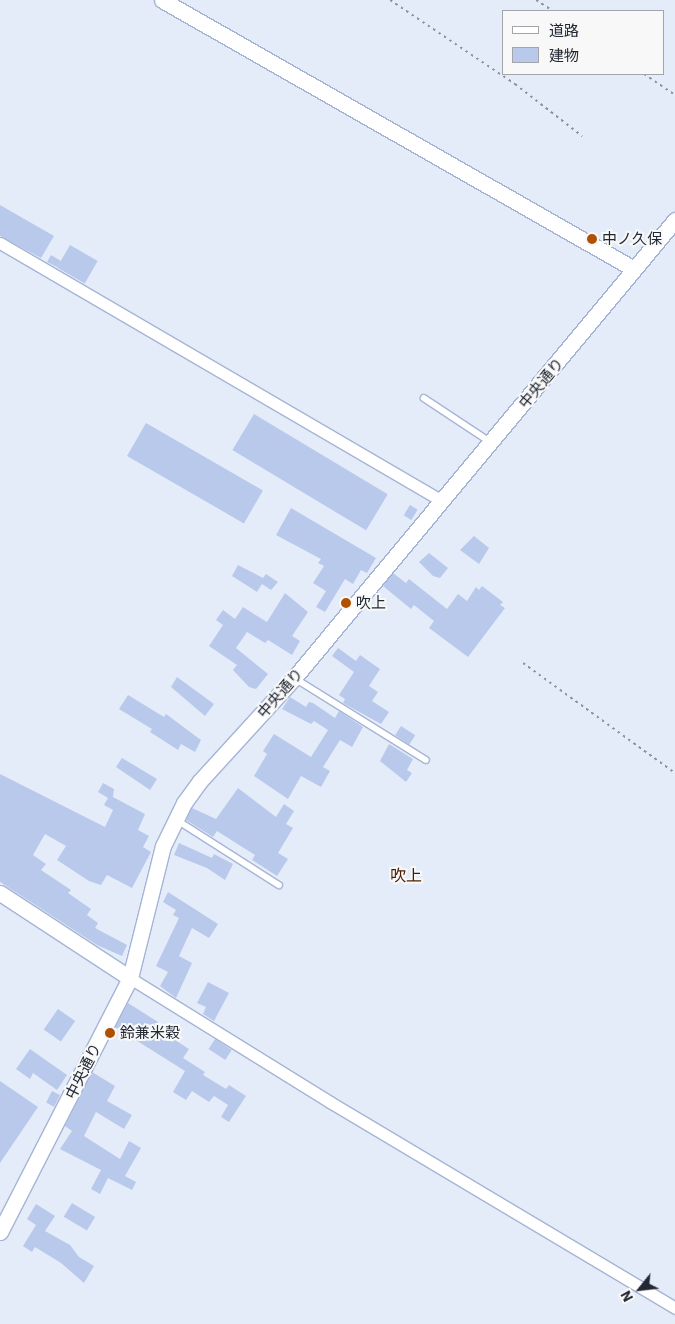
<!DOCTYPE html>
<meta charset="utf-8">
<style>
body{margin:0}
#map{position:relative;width:675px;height:1324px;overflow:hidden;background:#e5ecf9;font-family:"IBM Plex Sans","Noto Sans JP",sans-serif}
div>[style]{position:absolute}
.building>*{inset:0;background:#b8c9ec;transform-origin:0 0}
.path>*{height:2px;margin-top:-1px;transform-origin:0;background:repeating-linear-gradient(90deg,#8b919e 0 2.5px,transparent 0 6.5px)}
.roads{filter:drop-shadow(1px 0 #a5b4d5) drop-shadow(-1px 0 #a5b4d5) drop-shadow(0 1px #a5b4d5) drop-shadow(0 -1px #a5b4d5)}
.service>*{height:5.5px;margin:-2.75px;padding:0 2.75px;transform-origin:2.75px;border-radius:2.75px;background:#fff}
.minor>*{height:11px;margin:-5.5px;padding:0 5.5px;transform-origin:5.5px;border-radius:5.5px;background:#fff}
.tertiary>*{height:15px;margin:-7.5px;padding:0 7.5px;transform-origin:7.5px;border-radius:7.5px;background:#fff}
.dots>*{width:14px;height:14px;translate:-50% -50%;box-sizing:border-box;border:2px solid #f8f8f8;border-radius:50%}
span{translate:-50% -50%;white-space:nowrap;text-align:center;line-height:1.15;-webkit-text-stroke:4px #f8f8f8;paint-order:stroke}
.poi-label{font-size:15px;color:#222834}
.left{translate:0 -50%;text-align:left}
.street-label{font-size:15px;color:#222834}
.neighbourhood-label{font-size:16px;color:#491c00}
.legend{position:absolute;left:502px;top:10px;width:162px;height:65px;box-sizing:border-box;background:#f8f8f8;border:1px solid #a2a5aa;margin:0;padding:6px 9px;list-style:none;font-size:15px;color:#222834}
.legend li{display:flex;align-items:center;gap:10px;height:25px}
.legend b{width:25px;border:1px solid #a2a5aa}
.north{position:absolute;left:615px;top:1264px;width:50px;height:50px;-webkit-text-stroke:4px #f8f8f8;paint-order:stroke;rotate:241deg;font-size:14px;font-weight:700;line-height:20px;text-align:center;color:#222834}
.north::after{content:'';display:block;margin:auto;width:18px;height:22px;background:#222834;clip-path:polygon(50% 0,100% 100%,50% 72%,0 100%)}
</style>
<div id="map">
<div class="building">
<i style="clip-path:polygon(0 205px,54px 236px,41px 258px,0 236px)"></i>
<i style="left:70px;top:245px;width:32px;height:26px;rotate:30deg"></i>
<i style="clip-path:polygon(51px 255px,61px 261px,57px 267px,47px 262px)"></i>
<i style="left:254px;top:414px;width:156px;height:42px;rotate:31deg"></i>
<i style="left:146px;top:423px;width:135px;height:38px;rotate:30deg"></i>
<i style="left:410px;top:505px;width:9px;height:12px;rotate:32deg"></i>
<i style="clip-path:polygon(291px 508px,376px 558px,367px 573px,361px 570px,353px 584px,345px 579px,325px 612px,316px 607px,326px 591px,313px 583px,324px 566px,318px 563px,321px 559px,276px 535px)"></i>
<i style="clip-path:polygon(474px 536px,489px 548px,479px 564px,460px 550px)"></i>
<i style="clip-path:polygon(429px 553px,448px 568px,440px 578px,433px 576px,419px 562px)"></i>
<i style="clip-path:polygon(238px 565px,263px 578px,266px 574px,278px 582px,271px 590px,262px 584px,257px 592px,232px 576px)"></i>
<i style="clip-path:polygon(393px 573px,406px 583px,409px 579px,447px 609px,458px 594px,467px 601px,476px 587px,479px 590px,482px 586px,503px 602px,500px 605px,505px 608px,468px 657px,429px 628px,434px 621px,414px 605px,411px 609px,383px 586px)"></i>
<i style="clip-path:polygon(285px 593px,308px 612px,292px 636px,300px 641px,292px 655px,268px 640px,265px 643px,247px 632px,236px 648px,268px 674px,256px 689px,249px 687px,233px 670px,237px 665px,209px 646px,223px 625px,216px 620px,223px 610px,235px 619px,243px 607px,267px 622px)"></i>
<i style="clip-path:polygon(338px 648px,356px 661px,360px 655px,380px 669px,369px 686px,378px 692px,372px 701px,389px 712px,381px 724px,343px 703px,345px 699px,339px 695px,354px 672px,332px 656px)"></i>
<i style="clip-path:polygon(177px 677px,214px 704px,205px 716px,171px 687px)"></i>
<i style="clip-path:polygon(128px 695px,164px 717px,166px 714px,201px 740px,195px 752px,181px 744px,178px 750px,150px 732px,152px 729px,119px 709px)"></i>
<i style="clip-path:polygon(290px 697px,306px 707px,309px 702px,313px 703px,335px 718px,339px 711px,363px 727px,352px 747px,340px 740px,323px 767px,330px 771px,321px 787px,301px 776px,288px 799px,254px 776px,267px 754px,263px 751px,274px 734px,311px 757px,328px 730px,314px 721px,311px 724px,282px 709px)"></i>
<i style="left:401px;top:726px;width:17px;height:11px;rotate:33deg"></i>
<i style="clip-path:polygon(389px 744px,413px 759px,407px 770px,412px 773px,406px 782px,380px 761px)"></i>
<i style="clip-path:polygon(122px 758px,157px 779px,150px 790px,116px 767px)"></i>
<i style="clip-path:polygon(0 774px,105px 827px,113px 810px,104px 805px,108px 798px,98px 792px,103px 783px,114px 789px,113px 797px,145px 814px,138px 830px,149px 836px,143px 847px,151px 852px,132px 888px,107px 875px,101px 885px,89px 881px,57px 860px,66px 846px,45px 834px,33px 855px,46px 864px,41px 870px,71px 890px,68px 893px,91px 909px,87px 915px,98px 923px,95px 928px,127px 945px,122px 956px,97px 945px,0 882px)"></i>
<i style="clip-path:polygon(238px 788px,276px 817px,284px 804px,294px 811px,286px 824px,293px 828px,278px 853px,288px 859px,277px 876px,252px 860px,255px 855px,217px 831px,213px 837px,186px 820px,192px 808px,216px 819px)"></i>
<i style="clip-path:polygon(179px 843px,212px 858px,214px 854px,233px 864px,225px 880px,207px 868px,174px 855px)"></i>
<i style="clip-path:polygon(168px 892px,218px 924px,209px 938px,192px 928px,179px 956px,192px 963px,176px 998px,160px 986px,168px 972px,156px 966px,179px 918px,173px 915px,176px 910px,163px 902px)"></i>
<i style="clip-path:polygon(208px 982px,229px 993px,214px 1021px,203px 1014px,206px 1007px,197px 1003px)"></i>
<i style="clip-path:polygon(128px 1003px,158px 1022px,155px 1027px,189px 1049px,183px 1058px,205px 1072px,203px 1075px,226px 1089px,229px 1085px,246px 1096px,229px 1122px,221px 1117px,228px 1105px,214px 1096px,209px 1102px,192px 1091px,186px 1100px,173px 1092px,185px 1071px,115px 1027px)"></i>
<i style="left:58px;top:1009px;width:21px;height:25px;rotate:35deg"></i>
<i style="left:215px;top:1039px;width:20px;height:12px;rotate:33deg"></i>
<i style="clip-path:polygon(30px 1049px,67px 1075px,57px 1090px,33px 1073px,30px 1079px,16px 1069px)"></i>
<i style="clip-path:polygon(92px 1072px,115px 1086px,107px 1101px,132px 1115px,124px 1129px,96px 1112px,84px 1136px,120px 1159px,129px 1141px,141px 1148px,125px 1176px,136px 1182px,132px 1190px,108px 1178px,100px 1194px,91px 1189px,101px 1170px,60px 1149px,72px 1131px,65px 1126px)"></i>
<i style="clip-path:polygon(0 1081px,38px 1107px,0 1163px)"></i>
<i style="left:52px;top:1091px;width:9px;height:13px;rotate:27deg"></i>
<i style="left:72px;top:1203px;width:27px;height:16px;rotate:31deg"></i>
<i style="clip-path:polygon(36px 1204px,55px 1216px,45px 1231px,70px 1245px,79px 1257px,94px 1266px,84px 1283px,61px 1263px,35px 1247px,32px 1252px,23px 1246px,36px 1225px,27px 1219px)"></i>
</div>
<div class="path">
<i style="left:390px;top:0;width:151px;rotate:33.9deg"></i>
<i style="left:515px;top:84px;width:85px;rotate:37.8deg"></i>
<i style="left:536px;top:0;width:20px;rotate:33deg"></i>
<i style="left:644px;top:74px;width:37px;rotate:34deg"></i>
<i style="left:523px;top:663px;width:188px;rotate:35.9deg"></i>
</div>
<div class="roads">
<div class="service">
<i style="left:424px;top:398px;width:78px;rotate:33.5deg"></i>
<i style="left:296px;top:679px;width:153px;rotate:31.9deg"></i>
<i style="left:177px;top:820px;width:121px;rotate:32.5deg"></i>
</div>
<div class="minor">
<i style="left:0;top:243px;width:512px;rotate:30.27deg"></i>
<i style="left:130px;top:978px;width:235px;rotate:31.8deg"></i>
<i style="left:330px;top:1102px;width:402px;rotate:30.8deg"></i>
</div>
<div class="tertiary">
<i style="left:162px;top:0;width:543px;rotate:29.68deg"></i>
<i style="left:0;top:893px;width:155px;rotate:33.2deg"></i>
<i style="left:0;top:1232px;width:285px;rotate:-62.9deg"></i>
<i style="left:130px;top:978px;width:136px;rotate:-76deg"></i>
<i style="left:163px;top:846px;width:48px;rotate:-64deg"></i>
<i style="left:184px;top:803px;width:27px;rotate:-54deg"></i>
<i style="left:200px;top:781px;width:139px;rotate:-47.6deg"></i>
<i style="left:294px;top:678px;width:596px;rotate:-50.24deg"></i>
</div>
</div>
<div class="dots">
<i style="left:592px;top:239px;background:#af5100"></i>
<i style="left:346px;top:603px;background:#af5100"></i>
<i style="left:110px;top:1033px;background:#af5100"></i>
</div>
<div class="poi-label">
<span class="left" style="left:602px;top:239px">中ノ久保</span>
<span class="left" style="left:356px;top:603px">吹上</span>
<span class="left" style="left:120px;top:1033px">鈴兼米穀</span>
</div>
<div class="street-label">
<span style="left:541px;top:383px;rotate:-50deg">中央通り</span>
<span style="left:280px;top:693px;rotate:-49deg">中央通り</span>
<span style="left:83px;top:1071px;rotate:-63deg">中央通り</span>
</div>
<div class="neighbourhood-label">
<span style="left:406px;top:875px">吹上</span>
</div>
<ul class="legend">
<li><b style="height:6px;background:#fff"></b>道路</li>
<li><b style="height:14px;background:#b8c9ec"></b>建物</li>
</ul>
<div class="north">N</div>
</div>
